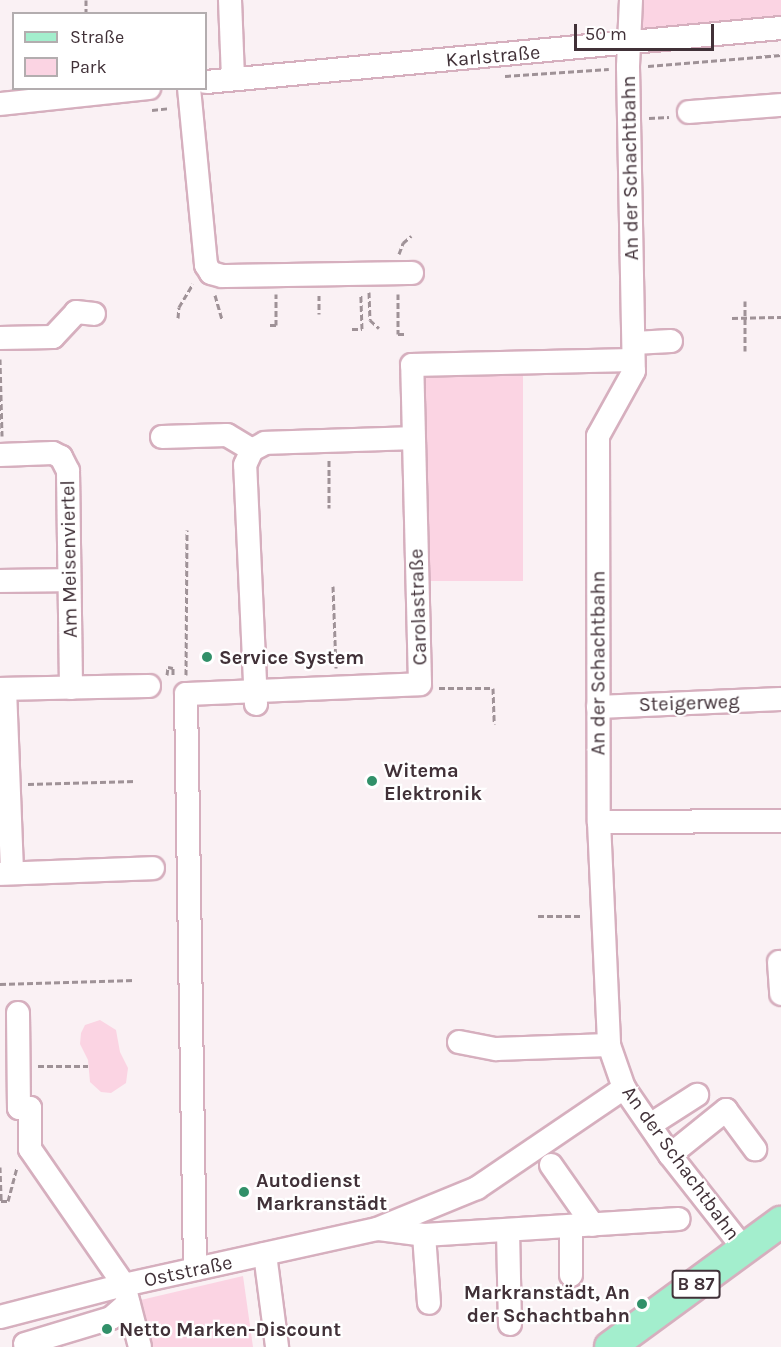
<!DOCTYPE html>
<meta charset="utf-8">
<style>
body{margin:0}
#map{position:relative;width:781px;height:1347px;overflow:hidden;background:#faf1f4;font-family:Karla,sans-serif}
div>[style]{position:absolute}
.green>*{inset:0;background:#fbd4e3;transform-origin:0 0}
.path>*{height:3px;margin-top:-1.5px;transform-origin:0;background:repeating-linear-gradient(90deg,#9f9297 0 6px,transparent 0 9px)}
.roads{filter:drop-shadow(2px 0 #d6afbe) drop-shadow(-2px 0 #d6afbe) drop-shadow(0 2px #d6afbe) drop-shadow(0 -2px #d6afbe)}
.minor>*{height:22px;margin:-11px;padding:0 11px;transform-origin:11px;border-radius:11px;background:#fff}
.major>*{height:30px;margin:-15px;padding:0 15px;transform-origin:15px;border-radius:15px;background:#a3eecd}
.dots>*{width:16px;height:16px;translate:-50% -50%;box-sizing:border-box;border:3px solid #fff;border-radius:50%}
span{translate:-50% -50%;white-space:nowrap;text-align:center;line-height:1.15;-webkit-text-stroke:4.5px #fff;paint-order:stroke}
.shield-label span{padding:2px 4px;background:#fff;border:2px solid;border-radius:4px;-webkit-text-stroke-width:0}
.shield-label{font-size:18px;color:#413138;font-weight:700}
.street-label{font-size:20px;color:#413138}
.poi-label{font-size:20px;color:#413138;font-weight:700}
.left{translate:0 -50%;text-align:left}
.right{translate:-100% -50%;text-align:right}
.legend{position:absolute;left:12px;top:12px;width:195px;height:78px;box-sizing:border-box;background:#fff;border:2px solid #b3adaf;margin:0;padding:8px 10px;list-style:none;font-size:18px;color:#413138}
.legend li{display:flex;align-items:center;gap:12px;height:30px}
.legend b{width:30px;border:2px solid #b3adaf}
.scale{position:absolute;left:574px;top:24px;width:140px;height:27px;box-sizing:border-box;border:3px solid #413138;border-top:0;padding-left:8px;font-size:18px;line-height:21px;white-space:nowrap;color:#413138;-webkit-text-stroke:4px #fff;paint-order:stroke}
</style>
<div id="map">
<div class="green">
<i style="clip-path:polygon(625px 0,781px 0,781px 16px,639px 31px)"></i>
<i style="left:421px;top:372px;width:102px;height:209px"></i>
<i style="clip-path:polygon(100px 1020px,116px 1030px,120px 1052px,128px 1068px,126px 1083px,111px 1093px,101px 1092px,90px 1082px,88px 1060px,80px 1044px,81px 1033px,85px 1025px)"></i>
<i style="clip-path:polygon(243px 1276px,253px 1347px,140px 1347px,128px 1303px)"></i>
</div>
<div class="path">
<i style="left:86px;top:0;width:14px;rotate:90deg"></i>
<i style="left:648px;top:66px;width:133px;rotate:-4.7deg"></i>
<i style="left:505px;top:76px;width:104px;rotate:-3.9deg"></i>
<i style="left:152px;top:110px;width:18px;rotate:-6deg"></i>
<i style="left:649px;top:118px;width:20px;rotate:-3deg"></i>
<i style="left:399px;top:254px;width:12px;rotate:-70deg"></i>
<i style="left:403px;top:243px;width:11px;rotate:-41deg"></i>
<i style="left:369px;top:292px;width:28px;rotate:88deg"></i>
<i style="left:370px;top:320px;width:12px;rotate:42deg"></i>
<i style="left:398px;top:294px;width:40px;rotate:90deg"></i>
<i style="left:398px;top:334px;width:9px"></i>
<i style="left:215px;top:295px;width:25px;rotate:74deg"></i>
<i style="left:319px;top:295px;width:19px;rotate:90deg"></i>
<i style="left:745px;top:301px;width:50px;rotate:90deg"></i>
<i style="left:178px;top:318px;width:11px;rotate:-85deg"></i>
<i style="left:179px;top:307px;width:27px;rotate:-59deg"></i>
<i style="left:732px;top:318px;width:49px;rotate:-1.2deg"></i>
<i style="left:270px;top:325px;width:6px"></i>
<i style="left:276px;top:325px;width:31px;rotate:-90deg"></i>
<i style="left:352px;top:329px;width:10px"></i>
<i style="left:362px;top:329px;width:34px;rotate:-92deg"></i>
<i style="left:0;top:359px;width:77px;rotate:88.5deg"></i>
<i style="left:329px;top:460px;width:48px;rotate:90deg"></i>
<i style="left:333px;top:586px;width:82px;rotate:87.9deg"></i>
<i style="left:167px;top:675px;width:8px;rotate:-83deg"></i>
<i style="left:168px;top:667px;width:5px;rotate:11deg"></i>
<i style="left:173px;top:668px;width:9px;rotate:90deg"></i>
<i style="left:186px;top:675px;width:145px;rotate:-89.6deg"></i>
<i style="left:439px;top:688px;width:54px"></i>
<i style="left:493px;top:688px;width:36px;rotate:88deg"></i>
<i style="left:28px;top:784px;width:108px;rotate:-1.6deg"></i>
<i style="left:538px;top:916px;width:44px"></i>
<i style="left:0;top:984px;width:135px;rotate:-1.7deg"></i>
<i style="left:38px;top:1066px;width:50px"></i>
<i style="left:0;top:1167px;width:34px;rotate:88deg"></i>
<i style="left:1px;top:1201px;width:7px"></i>
<i style="left:8px;top:1201px;width:35px;rotate:-75deg"></i>
</div>
<div class="roads">
<div class="minor">
<i style="left:230px;top:0;width:79px;rotate:87.8deg"></i>
<i style="left:631px;top:0;width:67px;rotate:92.6deg"></i>
<i style="left:628px;top:67px;width:304px;rotate:88.9deg"></i>
<i style="left:634px;top:371px;width:74px;rotate:119deg"></i>
<i style="left:598px;top:436px;width:386px;rotate:89.9deg"></i>
<i style="left:599px;top:822px;width:223px;rotate:87.4deg"></i>
<i style="left:609px;top:1045px;width:46px;rotate:70.8deg"></i>
<i style="left:624px;top:1088px;width:81px;rotate:55.5deg"></i>
<i style="left:670px;top:1155px;width:120px;rotate:51.8deg"></i>
<i style="left:206px;top:82px;width:578px;rotate:-5.37deg"></i>
<i style="left:189px;top:88px;width:178px;rotate:84.5deg"></i>
<i style="left:206px;top:265px;width:9px;rotate:58deg"></i>
<i style="left:211px;top:273px;width:11px;rotate:15deg"></i>
<i style="left:222px;top:276px;width:190px;rotate:-0.9deg"></i>
<i style="left:0;top:104px;width:150px;rotate:-6.1deg"></i>
<i style="left:689px;top:112px;width:92px;rotate:-4.4deg"></i>
<i style="left:0;top:338px;width:53px;rotate:-1.1deg"></i>
<i style="left:53px;top:337px;width:34px;rotate:-47deg"></i>
<i style="left:76px;top:312px;width:18px;rotate:6deg"></i>
<i style="left:634px;top:343px;width:37px;rotate:-3deg"></i>
<i style="left:162px;top:437px;width:65px;rotate:-1.8deg"></i>
<i style="left:227px;top:435px;width:29px;rotate:31deg"></i>
<i style="left:0;top:455px;width:53px;rotate:-2.2deg"></i>
<i style="left:53px;top:453px;width:9px;rotate:27deg"></i>
<i style="left:61px;top:457px;width:16px;rotate:63deg"></i>
<i style="left:68px;top:471px;width:217px;rotate:89.2deg"></i>
<i style="left:0;top:581px;width:69px;rotate:-0.8deg"></i>
<i style="left:0;top:689px;width:149px;rotate:-1.2deg"></i>
<i style="left:5px;top:689px;width:184px;rotate:87.8deg"></i>
<i style="left:256px;top:704px;width:239px;rotate:-92.6deg"></i>
<i style="left:245px;top:465px;width:17px;rotate:-65deg"></i>
<i style="left:252px;top:450px;width:15px;rotate:-28deg"></i>
<i style="left:265px;top:443px;width:148px;rotate:-1.9deg"></i>
<i style="left:598px;top:707px;width:183px;rotate:-2.5deg"></i>
<i style="left:599px;top:822px;width:182px;rotate:-0.3deg"></i>
<i style="left:0;top:874px;width:153px;rotate:-2.2deg"></i>
<i style="left:779px;top:962px;width:32px;rotate:86deg"></i>
<i style="left:18px;top:1013px;width:95px;rotate:89.4deg"></i>
<i style="left:19px;top:1108px;width:11px"></i>
<i style="left:30px;top:1108px;width:41px;rotate:90deg"></i>
<i style="left:30px;top:1149px;width:165px;rotate:55.3deg"></i>
<i style="left:124px;top:1285px;width:64px;rotate:75.5deg"></i>
<i style="left:459px;top:1042px;width:38px;rotate:11deg"></i>
<i style="left:496px;top:1049px;width:113px;rotate:-2deg"></i>
<i style="left:650px;top:1125px;width:56px;rotate:-32.6deg"></i>
<i style="left:670px;top:1155px;width:72px;rotate:-38.8deg"></i>
<i style="left:726px;top:1110px;width:49px;rotate:53.4deg"></i>
<i style="left:551px;top:1165px;width:73px;rotate:55deg"></i>
<i style="left:571px;top:1227px;width:48px;rotate:90deg"></i>
<i style="left:379px;top:1229px;width:45px;rotate:7.6deg"></i>
<i style="left:424px;top:1235px;width:255px;rotate:-3.6deg"></i>
<i style="left:508px;top:1230px;width:94px;rotate:88.8deg"></i>
<i style="left:424px;top:1235px;width:68px;rotate:85.8deg"></i>
<i style="left:265px;top:1254px;width:94px;rotate:82.6deg"></i>
<i style="left:195px;top:1269px;width:575px;rotate:-90.9deg"></i>
<i style="left:186px;top:694px;width:234px;rotate:-2.4deg"></i>
<i style="left:420px;top:684px;width:319px;rotate:-91.4deg"></i>
<i style="left:412px;top:365px;width:221px;rotate:-1.3deg"></i>
<i style="left:0;top:1317px;width:128px;rotate:-14.5deg"></i>
<i style="left:124px;top:1285px;width:259px;rotate:-12.5deg"></i>
<i style="left:377px;top:1229px;width:108px;rotate:-22.3deg"></i>
<i style="left:477px;top:1188px;width:178px;rotate:-34.2deg"></i>
<i style="left:25px;top:1344px;width:90px;rotate:-16.8deg"></i>
<i style="left:111px;top:1318px;width:23px;rotate:-41deg"></i>
</div>
<div class="major">
<i style="left:610px;top:1347px;width:212px;rotate:-36.2deg"></i>
</div>
</div>
<div class="dots">
<i style="left:207px;top:657px;background:#319069"></i>
<i style="left:372px;top:781px;background:#319069"></i>
<i style="left:244px;top:1192px;background:#319069"></i>
<i style="left:642px;top:1304px;background:#319069"></i>
<i style="left:107px;top:1329px;background:#319069"></i>
</div>
<div class="shield-label">
<span style="left:696px;top:1284px">B 87</span>
</div>
<div class="street-label">
<span style="left:493px;top:56px;rotate:-5deg">Karlstraße</span>
<span style="left:630px;top:168px;rotate:-91deg">An der Schachtbahn</span>
<span style="left:69px;top:559px;rotate:-91deg">Am Meisenviertel</span>
<span style="left:418px;top:607px;rotate:-92deg">Carolastraße</span>
<span style="left:598px;top:663px;rotate:-90deg">An der Schachtbahn</span>
<span style="left:689px;top:703px;rotate:-2deg">Steigerweg</span>
<span style="left:681px;top:1163px;rotate:54deg">An der Schachtbahn</span>
<span style="left:188px;top:1271px;rotate:-12deg">Oststraße</span>
</div>
<div class="poi-label">
<span class="left" style="left:219px;top:657px">Service System</span>
<span class="left" style="left:384px;top:782px">Witema<br>Elektronik</span>
<span class="left" style="left:256px;top:1192px">Autodienst<br>Markranstädt</span>
<span class="right" style="left:630px;top:1304px">Markranstädt, An<br>der Schachtbahn</span>
<span class="left" style="left:119px;top:1329px">Netto Marken-Discount</span>
</div>
<ul class="legend">
<li><b style="height:8px;background:#a3eecd"></b>Straße</li>
<li><b style="height:16px;background:#fbd4e3"></b>Park</li>
</ul>
<div class="scale">50 m</div>
</div>
